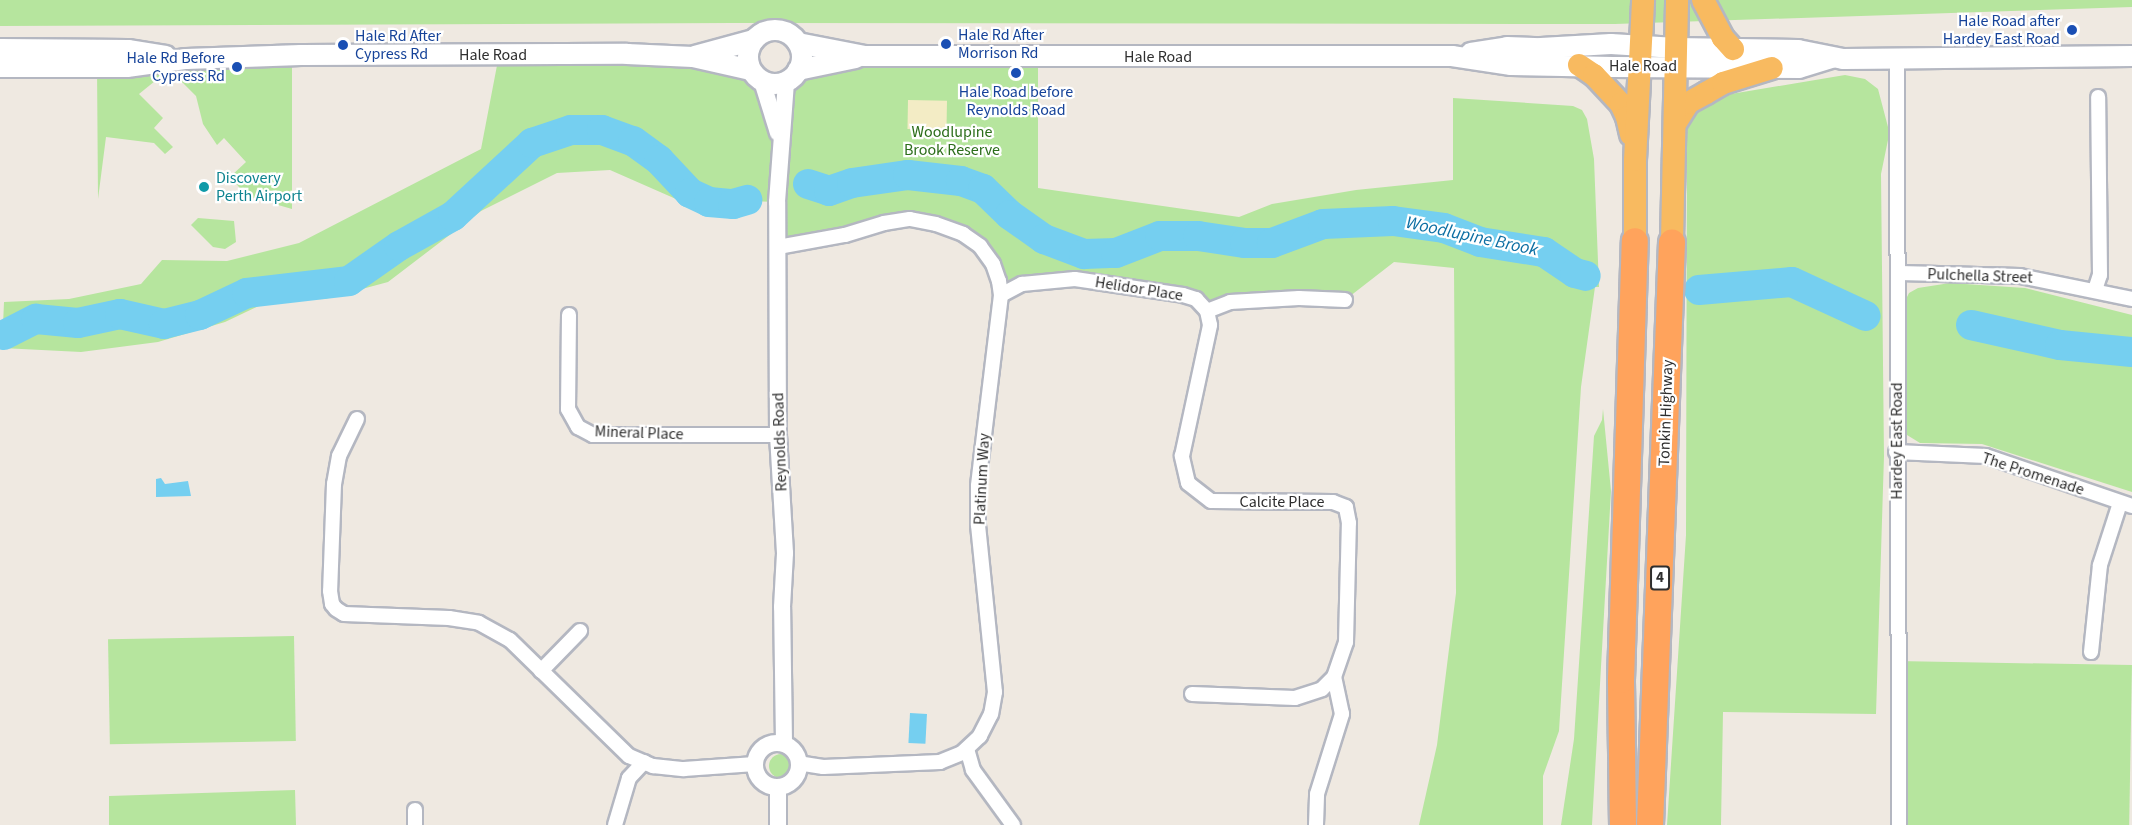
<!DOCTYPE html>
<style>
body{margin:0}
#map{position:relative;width:2132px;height:825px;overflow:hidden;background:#efe9e1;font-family:"Source Sans 3",sans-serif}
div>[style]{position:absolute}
.green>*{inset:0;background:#b6e59e;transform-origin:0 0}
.round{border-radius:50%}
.sand>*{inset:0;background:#f3ecc5;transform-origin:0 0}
.water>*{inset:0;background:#75cff0;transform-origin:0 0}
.river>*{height:30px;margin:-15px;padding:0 15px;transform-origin:15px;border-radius:15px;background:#75cff0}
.roads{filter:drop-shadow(2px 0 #b4b7c1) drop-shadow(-2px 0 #b4b7c1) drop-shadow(0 2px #b4b7c1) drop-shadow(0 -2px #b4b7c1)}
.minor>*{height:14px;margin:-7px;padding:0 7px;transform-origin:7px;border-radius:7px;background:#fff}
.tertiary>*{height:16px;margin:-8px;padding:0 8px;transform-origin:8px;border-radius:8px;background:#fff}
.tertiary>.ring{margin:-8px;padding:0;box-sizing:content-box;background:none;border:16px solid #fff;border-radius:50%}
.secondary>*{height:20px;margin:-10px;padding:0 10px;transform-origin:10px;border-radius:10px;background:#fff}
.secondary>.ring{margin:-10px;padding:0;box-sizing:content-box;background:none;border:20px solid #fff;border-radius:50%}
.trunk>*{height:22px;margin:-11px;padding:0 11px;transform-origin:11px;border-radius:11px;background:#f8ba60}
.motorway>*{height:26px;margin:-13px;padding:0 13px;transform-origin:13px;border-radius:13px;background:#ffa35c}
.dots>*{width:16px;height:16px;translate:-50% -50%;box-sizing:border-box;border:3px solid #fff;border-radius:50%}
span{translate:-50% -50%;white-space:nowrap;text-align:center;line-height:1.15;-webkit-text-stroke:4.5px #fff;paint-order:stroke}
.shield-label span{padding:2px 4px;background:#fff;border:2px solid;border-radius:4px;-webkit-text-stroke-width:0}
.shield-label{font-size:15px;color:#2e2e2e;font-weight:700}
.transit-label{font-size:16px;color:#164399}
.right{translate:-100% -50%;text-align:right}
.left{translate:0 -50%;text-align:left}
.street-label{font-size:16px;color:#2e2e2e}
.park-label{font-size:16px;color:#2c6e1b}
.culture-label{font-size:16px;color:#0d838f}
.water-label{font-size:18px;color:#0d6fa3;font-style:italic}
</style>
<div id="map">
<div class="green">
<i style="clip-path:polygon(0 0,2132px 0,2132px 7px,1615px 24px,733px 23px,0 26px)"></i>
<i style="clip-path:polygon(499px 55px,693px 57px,775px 84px,864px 56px,1038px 57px,1038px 188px,1239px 217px,1272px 204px,1356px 190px,1453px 180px,1453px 98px,1573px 106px,1582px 110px,1587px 119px,1594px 159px,1599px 287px,1595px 287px,1581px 387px,1559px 731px,1543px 776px,1543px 825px,1419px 825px,1437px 745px,1456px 593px,1454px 268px,1394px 262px,1345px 300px,1230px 302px,1207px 311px,1196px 299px,1075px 279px,999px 281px,980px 246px,910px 219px,778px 247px,777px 202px,676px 199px,610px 170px,557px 173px,481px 211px,388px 282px,325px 299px,271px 300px,225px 322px,158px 342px,81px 352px,2px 348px,4px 302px,69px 299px,141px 284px,162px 260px,227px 261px,299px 243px,481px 149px)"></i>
<i style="clip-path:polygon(292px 56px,292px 209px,247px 196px,230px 177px,246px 162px,224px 138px,217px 145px,203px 124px,196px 96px,183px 83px,170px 79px,155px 81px,139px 94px,163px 118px,154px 128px,173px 147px,165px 154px,154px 143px,106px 137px,98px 199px,97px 67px)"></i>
<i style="clip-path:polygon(1845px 75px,1865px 79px,1878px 89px,1888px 127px,1888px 140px,1881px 174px,1884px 456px,1876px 714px,1723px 712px,1721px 825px,1667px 825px,1686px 535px,1687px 130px,1693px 115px,1704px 104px,1725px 95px)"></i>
<i style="clip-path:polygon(198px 218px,234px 221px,236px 242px,225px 249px,213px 247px,191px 225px)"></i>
<i style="clip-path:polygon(1950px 283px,2025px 288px,2132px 315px,2132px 492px,1982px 444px,1920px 443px,1907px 435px,1903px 305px,1909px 293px,1918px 288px)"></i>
<i style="clip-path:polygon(1603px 409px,1611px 491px,1592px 825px,1561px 825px,1574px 739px,1594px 436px,1602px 420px)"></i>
<i style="left:294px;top:636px;width:105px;height:186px;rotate:89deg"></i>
<i style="left:1896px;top:661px;width:236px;height:164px;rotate:1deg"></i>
<i class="round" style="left:769px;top:754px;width:24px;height:24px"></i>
<i style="clip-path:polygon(295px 790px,296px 825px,109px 825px,109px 796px)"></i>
</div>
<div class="sand">
<i style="left:908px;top:100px;width:39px;height:29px;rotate:1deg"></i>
</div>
<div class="water">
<i style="clip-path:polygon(161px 478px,165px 484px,188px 481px,191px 496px,156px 497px,156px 479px)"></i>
<i style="left:910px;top:713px;width:17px;height:30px;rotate:3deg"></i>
</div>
<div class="river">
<i style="left:808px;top:184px;width:22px;rotate:18deg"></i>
<i style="left:829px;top:191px;width:24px;rotate:-19deg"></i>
<i style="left:852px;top:183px;width:57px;rotate:-8.1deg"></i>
<i style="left:908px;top:175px;width:53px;rotate:6.5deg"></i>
<i style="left:961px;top:181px;width:23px;rotate:20deg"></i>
<i style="left:983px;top:189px;width:37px;rotate:44deg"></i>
<i style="left:1010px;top:215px;width:42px;rotate:35.2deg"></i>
<i style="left:1044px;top:239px;width:43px;rotate:20.6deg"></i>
<i style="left:1084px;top:254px;width:32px;rotate:-2deg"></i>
<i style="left:1116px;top:253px;width:47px;rotate:-21.1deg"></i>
<i style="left:1160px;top:236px;width:38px"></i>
<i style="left:1198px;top:236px;width:48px;rotate:8.5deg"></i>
<i style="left:1245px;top:243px;width:27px"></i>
<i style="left:1272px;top:243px;width:54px;rotate:-20.4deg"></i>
<i style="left:1323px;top:224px;width:70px;rotate:-2.5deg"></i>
<i style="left:1393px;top:221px;width:51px;rotate:7.8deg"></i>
<i style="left:1444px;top:228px;width:39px;rotate:21deg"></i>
<i style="left:1480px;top:242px;width:65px;rotate:8.9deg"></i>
<i style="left:1544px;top:252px;width:37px;rotate:34deg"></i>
<i style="left:1575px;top:273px;width:11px;rotate:15deg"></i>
<i style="left:1699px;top:290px;width:93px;rotate:-4.9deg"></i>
<i style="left:1792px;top:282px;width:81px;rotate:24.7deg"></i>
<i style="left:1971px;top:325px;width:91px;rotate:12.7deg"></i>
<i style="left:2060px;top:345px;width:72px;rotate:5.6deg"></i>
<i style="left:4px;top:335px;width:36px;rotate:-27deg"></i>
<i style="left:36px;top:319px;width:42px;rotate:5.4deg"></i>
<i style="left:78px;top:323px;width:43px;rotate:-12.1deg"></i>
<i style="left:120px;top:314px;width:45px;rotate:12.8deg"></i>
<i style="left:164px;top:324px;width:37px;rotate:-14deg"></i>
<i style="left:200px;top:315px;width:52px;rotate:-25.1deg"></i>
<i style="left:247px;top:293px;width:103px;rotate:-6.7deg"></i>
<i style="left:349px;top:281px;width:61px;rotate:-35deg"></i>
<i style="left:399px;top:246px;width:62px;rotate:-29.1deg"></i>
<i style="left:453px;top:216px;width:108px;rotate:-42.7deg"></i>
<i style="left:532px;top:143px;width:41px;rotate:-18.4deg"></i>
<i style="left:571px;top:130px;width:31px"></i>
<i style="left:602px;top:130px;width:33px;rotate:20deg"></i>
<i style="left:633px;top:141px;width:32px;rotate:36deg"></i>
<i style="left:659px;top:160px;width:45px;rotate:46.8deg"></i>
<i style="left:690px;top:193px;width:21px;rotate:25deg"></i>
<i style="left:709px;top:202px;width:24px;rotate:5deg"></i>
<i style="left:733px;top:204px;width:15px;rotate:-16deg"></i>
</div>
<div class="roads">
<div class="minor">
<i style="left:1897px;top:58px;width:767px;rotate:89.85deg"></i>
<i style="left:778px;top:247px;width:68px;rotate:-10.2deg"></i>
<i style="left:845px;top:235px;width:41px;rotate:-17.1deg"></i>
<i style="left:884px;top:223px;width:26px;rotate:-9deg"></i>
<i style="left:910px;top:219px;width:26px;rotate:11deg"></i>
<i style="left:936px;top:224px;width:29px;rotate:20deg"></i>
<i style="left:963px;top:234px;width:21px;rotate:35deg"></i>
<i style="left:980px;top:246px;width:22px;rotate:54deg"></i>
<i style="left:993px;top:264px;width:18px;rotate:71deg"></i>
<i style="left:999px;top:281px;width:14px;rotate:82deg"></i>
<i style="left:1001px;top:295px;width:192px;rotate:96.9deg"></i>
<i style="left:978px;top:486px;width:39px;rotate:90deg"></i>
<i style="left:978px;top:525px;width:168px;rotate:84.2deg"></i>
<i style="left:995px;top:692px;width:22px;rotate:100deg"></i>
<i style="left:991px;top:714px;width:25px;rotate:117deg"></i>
<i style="left:980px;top:736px;width:25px;rotate:137deg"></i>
<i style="left:962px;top:753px;width:24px;rotate:158deg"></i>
<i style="left:940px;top:762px;width:117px;rotate:177.6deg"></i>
<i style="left:823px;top:767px;width:24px;rotate:-171deg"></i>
<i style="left:1899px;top:273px;width:121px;rotate:1.4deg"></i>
<i style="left:2020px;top:276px;width:114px;rotate:11.6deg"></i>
<i style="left:2095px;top:290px;width:16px;rotate:-72deg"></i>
<i style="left:2100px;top:275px;width:178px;rotate:-90.6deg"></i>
<i style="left:1001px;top:295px;width:24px;rotate:-28deg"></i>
<i style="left:1022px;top:284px;width:53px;rotate:-5.4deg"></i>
<i style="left:1075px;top:279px;width:109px;rotate:8.4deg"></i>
<i style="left:1183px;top:295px;width:14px;rotate:17deg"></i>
<i style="left:1196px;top:299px;width:16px;rotate:47deg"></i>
<i style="left:1207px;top:311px;width:25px;rotate:-21deg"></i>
<i style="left:1230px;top:302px;width:69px;rotate:-3.3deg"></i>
<i style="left:1299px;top:298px;width:46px;rotate:2.5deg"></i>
<i style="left:569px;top:315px;width:94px;rotate:90.6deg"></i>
<i style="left:568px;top:409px;width:21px;rotate:61deg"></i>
<i style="left:578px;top:427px;width:17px;rotate:28deg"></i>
<i style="left:593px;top:435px;width:185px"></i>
<i style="left:357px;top:419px;width:41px;rotate:115.9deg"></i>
<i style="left:339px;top:456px;width:28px;rotate:100deg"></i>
<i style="left:334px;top:484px;width:107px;rotate:92.1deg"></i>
<i style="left:330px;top:591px;width:13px;rotate:81deg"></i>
<i style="left:332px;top:604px;width:6px;rotate:51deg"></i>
<i style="left:336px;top:609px;width:9px;rotate:32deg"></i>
<i style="left:344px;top:614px;width:105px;rotate:2.2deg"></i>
<i style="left:449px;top:618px;width:30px;rotate:9deg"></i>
<i style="left:479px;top:623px;width:35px;rotate:29deg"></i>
<i style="left:510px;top:640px;width:166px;rotate:44.3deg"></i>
<i style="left:629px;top:756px;width:26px;rotate:23deg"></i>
<i style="left:653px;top:766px;width:31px;rotate:6deg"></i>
<i style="left:684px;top:769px;width:71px;rotate:-4deg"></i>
<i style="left:1896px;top:452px;width:90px;rotate:2.5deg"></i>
<i style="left:1986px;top:456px;width:154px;rotate:18.9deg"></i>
<i style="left:2091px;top:652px;width:87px;rotate:-84.1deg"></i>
<i style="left:2100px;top:565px;width:65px;rotate:-72.1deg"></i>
<i style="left:541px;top:671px;width:56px;rotate:-45.7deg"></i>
<i style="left:1192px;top:694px;width:103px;rotate:2.2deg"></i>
<i style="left:1295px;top:698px;width:28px;rotate:-18deg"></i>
<i style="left:1322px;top:689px;width:17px;rotate:-45deg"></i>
<i style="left:1334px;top:677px;width:37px;rotate:-71deg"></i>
<i style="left:1346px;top:642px;width:119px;rotate:-88.6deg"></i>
<i style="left:1349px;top:523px;width:16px;rotate:-101deg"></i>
<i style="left:1346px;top:507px;width:14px;rotate:-159deg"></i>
<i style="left:1333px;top:502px;width:122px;rotate:-179.5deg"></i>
<i style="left:1211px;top:501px;width:29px;rotate:-142deg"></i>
<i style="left:1188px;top:483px;width:28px;rotate:-103deg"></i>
<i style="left:1182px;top:456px;width:134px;rotate:-77.9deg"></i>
<i style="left:1210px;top:325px;width:14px;rotate:-102deg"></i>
<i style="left:967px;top:749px;width:22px;rotate:74deg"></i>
<i style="left:973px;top:770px;width:68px;rotate:54deg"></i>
<i style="left:415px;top:825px;width:15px;rotate:-90deg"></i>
<i style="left:615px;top:825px;width:49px;rotate:-73.4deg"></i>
<i style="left:629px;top:778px;width:22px;rotate:-47deg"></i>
<i style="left:1316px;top:825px;width:31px;rotate:-88deg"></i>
<i style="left:1317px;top:794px;width:84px;rotate:-72.6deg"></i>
<i style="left:1342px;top:714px;width:38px;rotate:-102deg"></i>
</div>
<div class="tertiary">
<i style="left:762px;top:81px;width:54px;rotate:72.9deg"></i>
<i class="ring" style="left:755px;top:743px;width:28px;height:28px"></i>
<i style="left:784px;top:743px;width:136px;rotate:-90.8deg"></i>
<i style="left:782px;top:607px;width:54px;rotate:-86.8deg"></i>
<i style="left:785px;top:553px;width:118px;rotate:-93.4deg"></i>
<i style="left:778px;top:435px;width:233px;rotate:-90.2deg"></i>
<i style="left:777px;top:202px;width:121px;rotate:-85.7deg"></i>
<i style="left:778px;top:825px;width:38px;rotate:-90deg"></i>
</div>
<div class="secondary">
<i class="ring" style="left:748px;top:30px;width:34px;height:34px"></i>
<i style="left:798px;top:43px;width:67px;rotate:11.1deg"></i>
<i style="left:864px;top:56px;width:588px"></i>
<i style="left:1452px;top:56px;width:60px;rotate:8.7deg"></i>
<i style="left:1511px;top:65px;width:102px;rotate:1.1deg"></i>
<i style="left:1613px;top:67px;width:186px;rotate:0.3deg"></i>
<i style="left:1799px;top:68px;width:34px;rotate:-17deg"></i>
<i style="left:0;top:49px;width:128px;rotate:0.4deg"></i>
<i style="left:128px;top:50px;width:38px;rotate:9deg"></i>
<i style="left:1471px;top:53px;width:36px;rotate:-9deg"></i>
<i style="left:1507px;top:47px;width:34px;rotate:2deg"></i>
<i style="left:1541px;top:48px;width:70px;rotate:-3.3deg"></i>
<i style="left:1611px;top:44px;width:65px;rotate:3.5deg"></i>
<i style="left:1676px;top:48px;width:122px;rotate:0.9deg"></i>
<i style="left:1798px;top:50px;width:46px;rotate:11.3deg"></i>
<i style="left:1843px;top:59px;width:289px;rotate:-0.6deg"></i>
<i style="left:695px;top:56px;width:61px;rotate:-15.2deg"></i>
<i style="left:0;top:67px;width:127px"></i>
<i style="left:127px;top:67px;width:60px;rotate:-7.7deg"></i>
<i style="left:186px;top:59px;width:115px;rotate:-2deg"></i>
<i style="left:301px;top:55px;width:326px;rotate:-0.2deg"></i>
<i style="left:627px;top:54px;width:66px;rotate:2.6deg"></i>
<i style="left:693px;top:57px;width:59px;rotate:12.6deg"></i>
<i style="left:798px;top:70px;width:59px;rotate:-11.7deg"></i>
</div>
<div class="trunk">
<i style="left:1703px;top:0;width:43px;rotate:62.2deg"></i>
<i style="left:1723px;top:38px;width:15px;rotate:48deg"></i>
<i style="left:1579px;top:65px;width:18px;rotate:34deg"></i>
<i style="left:1594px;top:75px;width:40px;rotate:47deg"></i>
<i style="left:1621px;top:104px;width:14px;rotate:65deg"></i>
<i style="left:1627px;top:117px;width:18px;rotate:77deg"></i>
<i style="left:1675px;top:124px;width:25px;rotate:-58deg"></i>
<i style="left:1688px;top:103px;width:21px;rotate:-29deg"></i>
<i style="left:1706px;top:93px;width:20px;rotate:-30deg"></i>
<i style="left:1723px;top:83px;width:51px;rotate:-17deg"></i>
<i style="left:1635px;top:241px;width:81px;rotate:-90deg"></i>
<i style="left:1635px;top:160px;width:160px;rotate:-87.1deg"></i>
<i style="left:1672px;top:242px;width:242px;rotate:-88.8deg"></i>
</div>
<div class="motorway">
<i style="left:1623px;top:825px;width:145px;rotate:-90.8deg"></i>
<i style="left:1621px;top:680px;width:439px;rotate:-88.2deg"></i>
<i style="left:1650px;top:825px;width:583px;rotate:-87.84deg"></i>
</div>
</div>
<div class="dots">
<i style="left:2072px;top:30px;background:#1a4fb4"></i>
<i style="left:946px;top:44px;background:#1a4fb4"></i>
<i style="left:343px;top:45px;background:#1a4fb4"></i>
<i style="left:237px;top:67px;background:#1a4fb4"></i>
<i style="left:1016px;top:73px;background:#1a4fb4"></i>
<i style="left:204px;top:187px;background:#0f9aa8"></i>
</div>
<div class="shield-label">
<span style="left:1660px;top:578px">4</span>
</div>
<div class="transit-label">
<span class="right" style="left:2060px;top:30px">Hale Road after<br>Hardey East Road</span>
<span class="left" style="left:958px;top:44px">Hale Rd After<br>Morrison Rd</span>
<span class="left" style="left:355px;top:45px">Hale Rd After<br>Cypress Rd</span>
<span class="right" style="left:225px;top:67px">Hale Rd Before<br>Cypress Rd</span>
<span style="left:1016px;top:101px">Hale Road before<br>Reynolds Road</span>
</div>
<div class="street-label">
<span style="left:493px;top:55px">Hale Road</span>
<span style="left:1158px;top:57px">Hale Road</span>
<span style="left:1643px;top:66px">Hale Road</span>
<span style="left:1980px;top:276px;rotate:2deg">Pulchella Street</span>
<span style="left:1139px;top:289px;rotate:9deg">Helidor Place</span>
<span style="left:1666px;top:413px;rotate:-88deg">Tonkin Highway</span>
<span style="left:639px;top:433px;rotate:2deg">Mineral Place</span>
<span style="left:1897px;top:441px;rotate:-90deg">Hardey East Road</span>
<span style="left:780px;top:442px;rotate:-92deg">Reynolds Road</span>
<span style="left:2033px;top:474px;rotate:18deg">The Promenade</span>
<span style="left:982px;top:479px;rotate:-87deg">Platinum Way</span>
<span style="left:1282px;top:502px">Calcite Place</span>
</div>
<div class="park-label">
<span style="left:952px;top:141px">Woodlupine<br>Brook Reserve</span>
</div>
<div class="culture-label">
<span class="left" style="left:216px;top:187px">Discovery<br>Perth Airport</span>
</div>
<div class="water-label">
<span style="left:1472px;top:237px;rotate:12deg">Woodlupine Brook</span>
</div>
</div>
